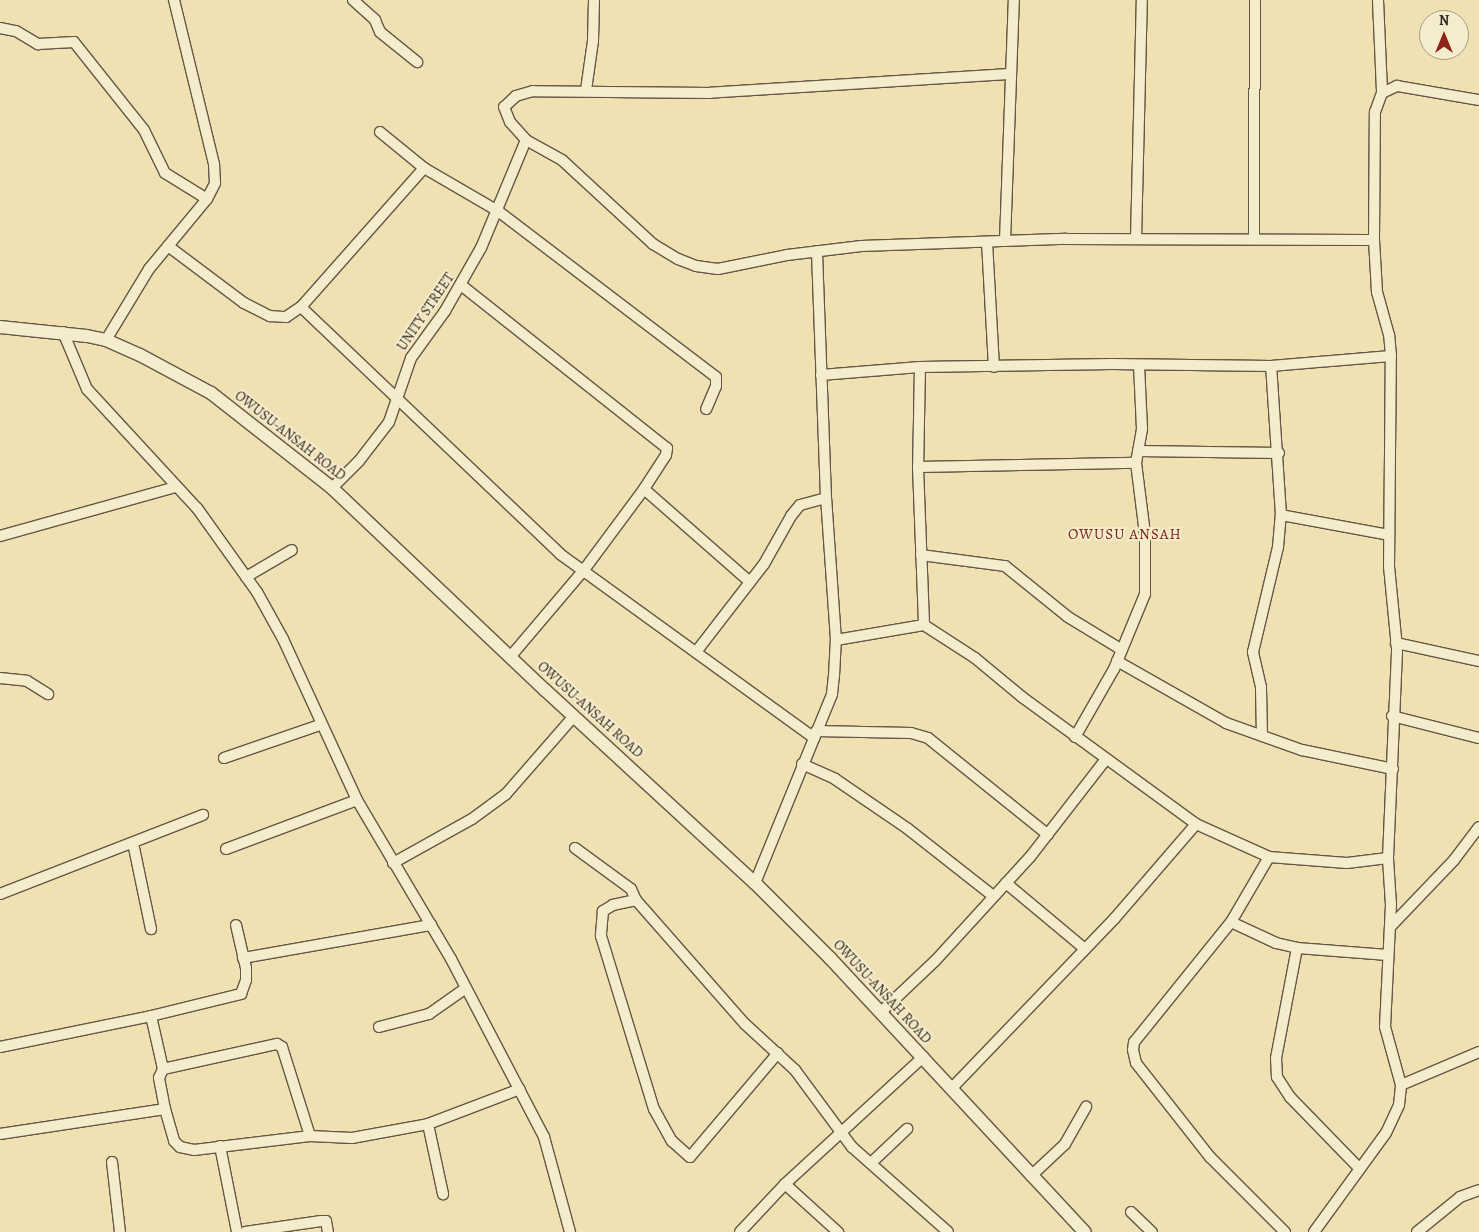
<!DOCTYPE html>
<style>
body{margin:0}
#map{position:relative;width:1479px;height:1232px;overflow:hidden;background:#efe1b1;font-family:Alegreya,serif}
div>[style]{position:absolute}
.roads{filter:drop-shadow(1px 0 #645746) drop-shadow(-1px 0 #645746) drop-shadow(0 1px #645746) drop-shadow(0 -1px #645746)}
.minor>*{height:10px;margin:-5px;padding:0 5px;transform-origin:5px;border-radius:5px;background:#f5eccc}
.tertiary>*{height:12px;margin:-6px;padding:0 6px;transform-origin:6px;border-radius:6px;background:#f5eccc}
span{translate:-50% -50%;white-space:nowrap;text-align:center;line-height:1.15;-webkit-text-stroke:4px #f5eccc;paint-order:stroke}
.street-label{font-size:14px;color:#352922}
.neighbourhood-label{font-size:15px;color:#7a1f14;letter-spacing:1px}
.north{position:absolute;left:1419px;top:10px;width:50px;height:50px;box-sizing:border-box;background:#f5eccc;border:1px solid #a89e88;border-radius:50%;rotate:0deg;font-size:14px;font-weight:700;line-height:20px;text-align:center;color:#352922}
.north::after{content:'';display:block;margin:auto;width:18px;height:22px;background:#8f2418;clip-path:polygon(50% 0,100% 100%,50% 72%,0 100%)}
</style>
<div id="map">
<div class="roads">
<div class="minor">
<i style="left:353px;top:0;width:30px;rotate:42deg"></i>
<i style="left:375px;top:20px;width:13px;rotate:67deg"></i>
<i style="left:380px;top:32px;width:48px;rotate:39deg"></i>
<i style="left:1378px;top:0;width:93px;rotate:87.5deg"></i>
<i style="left:0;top:28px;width:16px;rotate:11deg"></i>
<i style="left:16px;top:31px;width:26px;rotate:31deg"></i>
<i style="left:38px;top:44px;width:36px;rotate:-3deg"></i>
<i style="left:74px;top:42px;width:112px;rotate:51.5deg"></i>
<i style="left:144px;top:130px;width:48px;rotate:64deg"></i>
<i style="left:165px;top:173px;width:49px;rotate:31.8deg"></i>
<i style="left:1009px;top:74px;width:300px;rotate:176.4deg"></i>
<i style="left:710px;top:93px;width:177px;rotate:-179.4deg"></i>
<i style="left:533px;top:91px;width:18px;rotate:164deg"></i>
<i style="left:516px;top:96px;width:16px;rotate:137deg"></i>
<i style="left:504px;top:107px;width:16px;rotate:68deg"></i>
<i style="left:510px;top:122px;width:24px;rotate:48deg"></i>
<i style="left:526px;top:140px;width:41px;rotate:29.1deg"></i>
<i style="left:562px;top:160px;width:124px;rotate:42.7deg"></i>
<i style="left:653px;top:244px;width:29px;rotate:31deg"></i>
<i style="left:678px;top:259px;width:19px;rotate:21deg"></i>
<i style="left:696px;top:266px;width:22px;rotate:8deg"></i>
<i style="left:718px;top:269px;width:70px;rotate:-11.5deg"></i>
<i style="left:787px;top:255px;width:75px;rotate:-6.9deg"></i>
<i style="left:861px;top:246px;width:205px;rotate:-2deg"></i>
<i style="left:1066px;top:239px;width:308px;rotate:0.2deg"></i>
<i style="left:586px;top:90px;width:49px;rotate:-81.9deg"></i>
<i style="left:593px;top:41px;width:41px;rotate:-88.6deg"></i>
<i style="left:380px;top:132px;width:57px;rotate:39.3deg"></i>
<i style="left:1254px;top:238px;width:238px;rotate:-89.8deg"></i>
<i style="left:1136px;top:239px;width:239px;rotate:-88.6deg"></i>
<i style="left:1005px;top:241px;width:241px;rotate:-87.9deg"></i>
<i style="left:987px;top:242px;width:125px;rotate:86.8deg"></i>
<i style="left:168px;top:246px;width:95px;rotate:36.9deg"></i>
<i style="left:244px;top:303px;width:29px;rotate:27deg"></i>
<i style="left:270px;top:316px;width:16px;rotate:4deg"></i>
<i style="left:286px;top:317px;width:18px;rotate:-34deg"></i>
<i style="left:301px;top:307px;width:186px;rotate:-48.5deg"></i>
<i style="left:424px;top:168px;width:86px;rotate:30.2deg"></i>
<i style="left:498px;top:211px;width:274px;rotate:37.3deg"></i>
<i style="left:716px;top:377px;width:9px;rotate:90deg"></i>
<i style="left:716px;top:386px;width:25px;rotate:113deg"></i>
<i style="left:461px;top:285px;width:263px;rotate:38.4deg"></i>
<i style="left:667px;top:448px;width:7px;rotate:98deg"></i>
<i style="left:666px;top:455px;width:40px;rotate:122.9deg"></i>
<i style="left:644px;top:489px;width:102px;rotate:126.6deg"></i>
<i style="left:583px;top:571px;width:113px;rotate:130.3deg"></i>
<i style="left:301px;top:307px;width:358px;rotate:43.6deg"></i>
<i style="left:560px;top:554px;width:314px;rotate:35.9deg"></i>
<i style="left:63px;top:332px;width:62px;rotate:67.2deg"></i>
<i style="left:87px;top:389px;width:162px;rotate:47.3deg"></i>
<i style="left:197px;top:508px;width:103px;rotate:54.5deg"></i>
<i style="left:257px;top:592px;width:54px;rotate:61deg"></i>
<i style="left:283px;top:639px;width:177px;rotate:65.3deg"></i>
<i style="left:357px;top:800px;width:185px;rotate:59.4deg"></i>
<i style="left:451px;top:959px;width:201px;rotate:62.4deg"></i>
<i style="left:544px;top:1137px;width:98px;rotate:74.7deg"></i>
<i style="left:106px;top:340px;width:83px;rotate:-58.8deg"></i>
<i style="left:149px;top:269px;width:91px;rotate:-50.4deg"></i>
<i style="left:207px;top:199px;width:18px;rotate:-63deg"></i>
<i style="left:215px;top:183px;width:19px;rotate:-93deg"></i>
<i style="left:214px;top:164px;width:169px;rotate:-103.7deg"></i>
<i style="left:920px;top:367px;width:100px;rotate:91.1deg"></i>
<i style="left:918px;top:467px;width:158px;rotate:87.8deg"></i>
<i style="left:821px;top:375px;width:99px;rotate:-4.6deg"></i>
<i style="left:920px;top:367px;width:192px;rotate:-0.9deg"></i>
<i style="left:1112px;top:364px;width:159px;rotate:0.7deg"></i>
<i style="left:1271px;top:366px;width:120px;rotate:-4.8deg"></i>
<i style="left:1138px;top:451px;width:141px;rotate:0.8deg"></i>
<i style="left:918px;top:467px;width:218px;rotate:-1.1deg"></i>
<i style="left:1136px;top:463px;width:35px;rotate:-80deg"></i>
<i style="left:1142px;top:429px;width:64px;rotate:-92.7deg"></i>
<i style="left:332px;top:488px;width:38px;rotate:-45deg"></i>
<i style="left:359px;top:461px;width:49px;rotate:-52.4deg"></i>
<i style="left:389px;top:422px;width:68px;rotate:-71deg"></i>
<i style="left:411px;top:358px;width:58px;rotate:-54.1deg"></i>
<i style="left:445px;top:311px;width:73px;rotate:-60.3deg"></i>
<i style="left:481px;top:248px;width:117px;rotate:-67.4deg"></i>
<i style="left:644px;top:489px;width:141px;rotate:41.3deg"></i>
<i style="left:1281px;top:515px;width:110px;rotate:10.5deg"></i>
<i style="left:0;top:536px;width:182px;rotate:-15.6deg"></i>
<i style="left:921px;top:555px;width:85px;rotate:7.5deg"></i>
<i style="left:1005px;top:566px;width:81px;rotate:39deg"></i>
<i style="left:1068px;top:617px;width:63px;rotate:31.4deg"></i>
<i style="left:246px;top:577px;width:53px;rotate:-30.4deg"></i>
<i style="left:836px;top:640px;width:89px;rotate:-9.7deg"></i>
<i style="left:924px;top:625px;width:61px;rotate:32.9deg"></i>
<i style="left:975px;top:658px;width:61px;rotate:39.7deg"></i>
<i style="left:1022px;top:697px;width:215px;rotate:36.1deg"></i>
<i style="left:1196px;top:824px;width:80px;rotate:24.3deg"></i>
<i style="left:1269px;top:857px;width:78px;rotate:4.4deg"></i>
<i style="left:1347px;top:863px;width:41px;rotate:-7deg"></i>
<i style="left:1396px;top:643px;width:85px;rotate:12.2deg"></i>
<i style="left:696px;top:652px;width:111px;rotate:-52.3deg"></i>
<i style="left:764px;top:564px;width:55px;rotate:-60.6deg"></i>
<i style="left:791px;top:516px;width:14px;rotate:-51deg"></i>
<i style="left:800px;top:505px;width:27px;rotate:-15deg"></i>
<i style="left:1117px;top:661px;width:125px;rotate:29.6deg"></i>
<i style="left:1226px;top:723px;width:81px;rotate:19.6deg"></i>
<i style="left:1302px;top:750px;width:93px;rotate:11.8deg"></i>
<i style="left:0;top:678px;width:27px;rotate:6deg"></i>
<i style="left:27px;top:681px;width:25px;rotate:32deg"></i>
<i style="left:1392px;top:716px;width:90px;rotate:14.2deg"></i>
<i style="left:816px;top:731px;width:95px;rotate:1.2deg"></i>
<i style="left:911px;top:733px;width:18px;rotate:16deg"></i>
<i style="left:928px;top:738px;width:154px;rotate:38.9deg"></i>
<i style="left:1262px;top:736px;width:49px;rotate:-91.2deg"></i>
<i style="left:1261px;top:687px;width:36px;rotate:-103deg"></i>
<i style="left:1253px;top:652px;width:108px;rotate:-76.6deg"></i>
<i style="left:1278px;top:547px;width:32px;rotate:-85deg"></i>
<i style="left:1281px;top:515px;width:149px;rotate:-93.8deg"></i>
<i style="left:1075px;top:737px;width:78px;rotate:-60.2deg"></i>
<i style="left:1114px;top:669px;width:81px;rotate:-67.5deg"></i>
<i style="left:1145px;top:594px;width:60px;rotate:-90deg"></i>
<i style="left:1145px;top:534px;width:72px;rotate:-97.2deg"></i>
<i style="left:224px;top:758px;width:102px;rotate:-19deg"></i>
<i style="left:802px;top:764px;width:36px;rotate:24deg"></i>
<i style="left:835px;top:779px;width:88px;rotate:34.4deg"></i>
<i style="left:908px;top:829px;width:108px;rotate:38.2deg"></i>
<i style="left:133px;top:843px;width:88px;rotate:78.2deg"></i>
<i style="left:575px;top:848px;width:69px;rotate:36.2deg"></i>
<i style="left:631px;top:889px;width:12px;rotate:66deg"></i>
<i style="left:636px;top:900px;width:165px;rotate:48.7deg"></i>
<i style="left:745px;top:1024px;width:68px;rotate:42.6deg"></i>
<i style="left:795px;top:1070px;width:96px;rotate:53.5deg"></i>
<i style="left:852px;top:1147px;width:128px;rotate:41.5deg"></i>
<i style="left:226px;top:849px;width:140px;rotate:-20.5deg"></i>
<i style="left:1269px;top:857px;width:75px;rotate:120.3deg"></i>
<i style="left:1231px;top:922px;width:154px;rotate:128.9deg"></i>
<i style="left:1134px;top:1042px;width:8px;rotate:97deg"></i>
<i style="left:1133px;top:1050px;width:13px;rotate:77deg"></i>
<i style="left:1136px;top:1063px;width:120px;rotate:51.8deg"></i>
<i style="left:1210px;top:1157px;width:106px;rotate:45deg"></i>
<i style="left:393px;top:863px;width:90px;rotate:-29.1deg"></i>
<i style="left:472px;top:819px;width:42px;rotate:-36.3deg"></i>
<i style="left:506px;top:794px;width:103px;rotate:-48.9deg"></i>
<i style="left:755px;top:883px;width:204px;rotate:-67.8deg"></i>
<i style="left:832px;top:694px;width:18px;rotate:-84deg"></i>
<i style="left:834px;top:676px;width:36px;rotate:-87deg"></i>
<i style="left:836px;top:640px;width:142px;rotate:-94deg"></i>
<i style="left:826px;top:498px;width:247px;rotate:-92.1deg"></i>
<i style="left:1006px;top:883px;width:103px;rotate:39.9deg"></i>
<i style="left:0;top:894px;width:218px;rotate:-21.3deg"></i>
<i style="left:636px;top:900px;width:24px;rotate:168deg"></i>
<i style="left:613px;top:905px;width:12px;rotate:149deg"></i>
<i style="left:603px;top:911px;width:25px;rotate:95deg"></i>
<i style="left:601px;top:936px;width:181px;rotate:73deg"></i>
<i style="left:654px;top:1109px;width:37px;rotate:61deg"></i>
<i style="left:672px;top:1141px;width:24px;rotate:42deg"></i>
<i style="left:690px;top:1157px;width:136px;rotate:-49.8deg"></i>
<i style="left:1231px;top:922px;width:50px;rotate:25deg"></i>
<i style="left:1276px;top:943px;width:22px;rotate:13deg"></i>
<i style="left:1297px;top:948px;width:91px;rotate:4.4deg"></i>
<i style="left:1391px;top:926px;width:91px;rotate:-46.3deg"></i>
<i style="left:1454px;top:860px;width:41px;rotate:-52.9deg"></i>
<i style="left:1297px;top:948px;width:112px;rotate:100.8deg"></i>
<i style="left:1276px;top:1058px;width:19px;rotate:87deg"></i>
<i style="left:1277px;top:1077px;width:24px;rotate:57deg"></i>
<i style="left:1290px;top:1097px;width:100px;rotate:45.8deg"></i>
<i style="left:243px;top:958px;width:191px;rotate:-10deg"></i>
<i style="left:881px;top:1012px;width:74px;rotate:-43.4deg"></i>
<i style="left:935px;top:961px;width:141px;rotate:-47.6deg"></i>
<i style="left:1030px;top:857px;width:124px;rotate:-52.2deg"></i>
<i style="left:151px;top:1016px;width:93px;rotate:-13.7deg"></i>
<i style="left:241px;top:994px;width:15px;rotate:-70deg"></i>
<i style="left:246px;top:980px;width:12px;rotate:-90deg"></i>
<i style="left:246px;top:968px;width:44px;rotate:-103.1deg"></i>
<i style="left:379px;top:1027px;width:52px;rotate:-14.6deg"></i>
<i style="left:429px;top:1014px;width:45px;rotate:-35.1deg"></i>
<i style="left:0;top:1047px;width:154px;rotate:-11.6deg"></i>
<i style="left:151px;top:1016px;width:54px;rotate:77.2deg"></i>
<i style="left:1401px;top:1085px;width:85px;rotate:-22.9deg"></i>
<i style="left:951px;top:1089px;width:237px;rotate:-46.2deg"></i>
<i style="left:1115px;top:918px;width:124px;rotate:-49.2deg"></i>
<i style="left:165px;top:1109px;width:32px;rotate:-101deg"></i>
<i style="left:159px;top:1078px;width:10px;rotate:-66deg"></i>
<i style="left:163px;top:1069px;width:117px;rotate:-12.4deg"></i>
<i style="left:277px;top:1044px;width:6px;rotate:31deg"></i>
<i style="left:282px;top:1047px;width:93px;rotate:72.5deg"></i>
<i style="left:428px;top:1124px;width:72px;rotate:77.9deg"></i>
<i style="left:0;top:1134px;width:167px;rotate:-8.6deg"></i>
<i style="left:165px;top:1109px;width:33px;rotate:74deg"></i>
<i style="left:174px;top:1141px;width:8px;rotate:45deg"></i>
<i style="left:180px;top:1147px;width:14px;rotate:12deg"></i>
<i style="left:194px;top:1150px;width:117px;rotate:-6.9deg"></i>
<i style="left:310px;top:1136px;width:42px;rotate:2.7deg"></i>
<i style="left:352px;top:1138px;width:77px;rotate:-10.4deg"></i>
<i style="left:428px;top:1124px;width:98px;rotate:-20.8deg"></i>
<i style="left:220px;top:1146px;width:88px;rotate:78.8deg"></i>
<i style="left:112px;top:1162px;width:70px;rotate:83.5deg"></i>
<i style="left:871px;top:1163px;width:50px;rotate:-43.4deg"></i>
<i style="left:1031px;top:1176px;width:47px;rotate:-43.3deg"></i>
<i style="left:1065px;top:1144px;width:43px;rotate:-60.4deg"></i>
<i style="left:785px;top:1184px;width:72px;rotate:42.2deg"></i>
<i style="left:1131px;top:1212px;width:29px;rotate:44deg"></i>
<i style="left:245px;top:1232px;width:77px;rotate:-8.2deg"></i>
<i style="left:321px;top:1221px;width:5px"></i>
<i style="left:326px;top:1221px;width:11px;rotate:80deg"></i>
<i style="left:740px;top:1232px;width:66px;rotate:-46.8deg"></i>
<i style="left:785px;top:1184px;width:188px;rotate:-42.6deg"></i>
<i style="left:1314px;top:1232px;width:122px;rotate:-54deg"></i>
<i style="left:1386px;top:1133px;width:31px;rotate:-65deg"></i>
<i style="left:1399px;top:1105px;width:20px;rotate:-84deg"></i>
<i style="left:1401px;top:1085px;width:60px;rotate:-105.4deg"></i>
<i style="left:1385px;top:1027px;width:122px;rotate:-87.2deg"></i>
<i style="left:1391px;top:905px;width:47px;rotate:-93.7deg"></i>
<i style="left:1388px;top:858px;width:210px;rotate:-87.5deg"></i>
<i style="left:1397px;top:648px;width:81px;rotate:-95.6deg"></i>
<i style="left:1389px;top:567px;width:211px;rotate:-89.5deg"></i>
<i style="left:1391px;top:356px;width:21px;rotate:-95deg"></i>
<i style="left:1389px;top:335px;width:45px;rotate:-105.6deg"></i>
<i style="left:1377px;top:292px;width:52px;rotate:-93.3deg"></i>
<i style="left:1374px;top:240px;width:128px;rotate:-89.6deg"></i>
<i style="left:1375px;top:112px;width:20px;rotate:-70deg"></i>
<i style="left:1382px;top:93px;width:17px;rotate:-25deg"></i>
<i style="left:1397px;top:86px;width:83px;rotate:9.7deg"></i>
<i style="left:1417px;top:1232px;width:55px;rotate:-39.1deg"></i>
<i style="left:1460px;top:1197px;width:20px;rotate:-20deg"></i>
</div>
<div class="tertiary">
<i style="left:0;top:327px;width:87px;rotate:5.9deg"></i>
<i style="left:87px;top:336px;width:19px;rotate:12deg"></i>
<i style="left:106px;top:340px;width:37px;rotate:24deg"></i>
<i style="left:140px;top:355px;width:81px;rotate:28.2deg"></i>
<i style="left:211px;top:393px;width:154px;rotate:38.1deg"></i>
<i style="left:332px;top:488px;width:294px;rotate:43.5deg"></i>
<i style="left:545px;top:690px;width:285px;rotate:42.6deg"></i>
<i style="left:755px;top:883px;width:106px;rotate:45deg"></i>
<i style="left:830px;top:958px;width:374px;rotate:47.1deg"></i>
</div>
</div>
<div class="street-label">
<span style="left:426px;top:312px;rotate:-56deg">UNITY STREET</span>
<span style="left:290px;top:436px;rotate:38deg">OWUSU-ANSAH ROAD</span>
<span style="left:590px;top:710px;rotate:42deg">OWUSU-ANSAH ROAD</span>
<span style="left:882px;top:992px;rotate:47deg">OWUSU-ANSAH ROAD</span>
</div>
<div class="neighbourhood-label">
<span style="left:1125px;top:535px">OWUSU ANSAH</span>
</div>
<div class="north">N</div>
</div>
